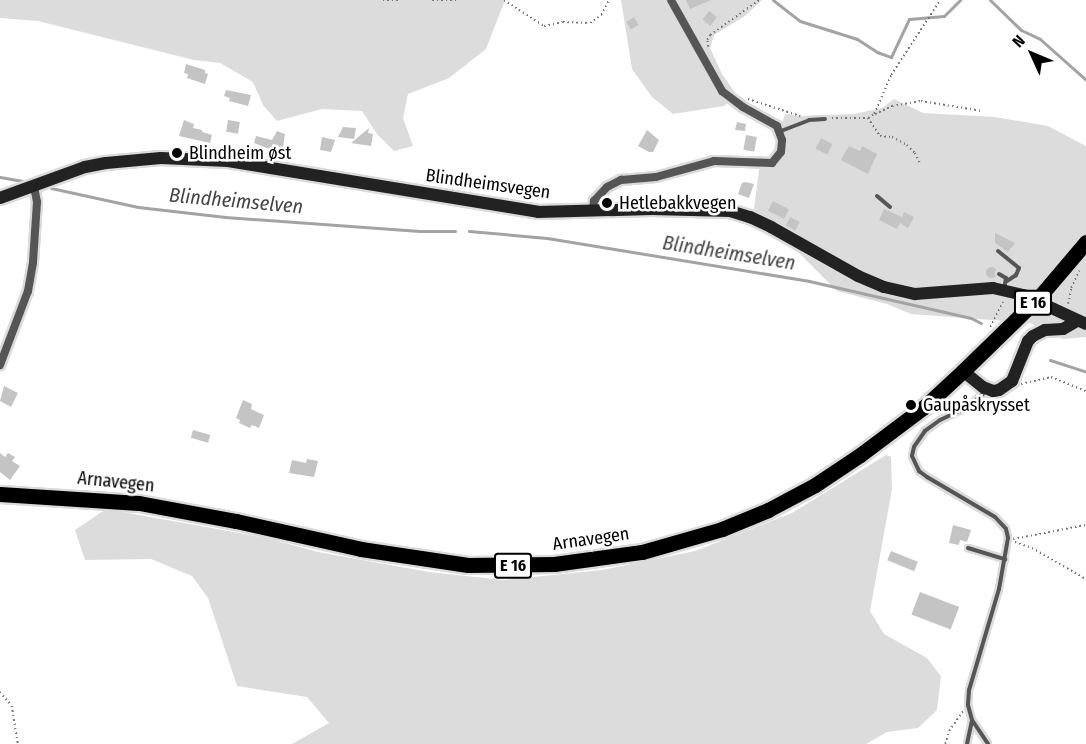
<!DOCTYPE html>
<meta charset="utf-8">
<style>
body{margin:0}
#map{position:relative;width:1086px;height:744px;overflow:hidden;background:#fff;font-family:"Fira Sans Condensed",sans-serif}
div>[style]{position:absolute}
.green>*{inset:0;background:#dcdcdc}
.stream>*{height:3px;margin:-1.5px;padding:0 1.5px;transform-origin:1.5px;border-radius:1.5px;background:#a3a3a3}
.building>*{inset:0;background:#c4c4c4;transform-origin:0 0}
.round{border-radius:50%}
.path>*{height:1.5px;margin-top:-0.75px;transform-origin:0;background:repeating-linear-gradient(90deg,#777 0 1.5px,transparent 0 4.5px)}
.roads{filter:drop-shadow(2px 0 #dbdbdb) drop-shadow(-2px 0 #dbdbdb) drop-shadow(0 2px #dbdbdb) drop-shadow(0 -2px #dbdbdb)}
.lane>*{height:4px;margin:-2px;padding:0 2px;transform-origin:2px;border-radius:2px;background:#555}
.street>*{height:8px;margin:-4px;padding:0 4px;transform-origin:4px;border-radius:4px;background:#555}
.secondary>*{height:12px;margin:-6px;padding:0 6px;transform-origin:6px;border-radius:6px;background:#222}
.highway>*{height:15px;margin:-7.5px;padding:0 7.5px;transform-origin:7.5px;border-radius:7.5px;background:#000}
.dots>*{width:16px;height:16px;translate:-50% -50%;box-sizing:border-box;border:3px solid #fff;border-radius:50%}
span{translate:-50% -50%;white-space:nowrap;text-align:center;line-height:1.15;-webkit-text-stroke:5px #fff;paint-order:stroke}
.shield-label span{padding:2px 4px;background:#fff;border:2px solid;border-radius:4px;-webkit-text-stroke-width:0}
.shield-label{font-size:16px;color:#000;font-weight:700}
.poi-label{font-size:18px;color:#000}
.left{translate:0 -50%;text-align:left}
.street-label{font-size:18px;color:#000}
.water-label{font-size:20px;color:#444;font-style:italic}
.north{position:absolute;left:1002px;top:24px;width:60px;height:60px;-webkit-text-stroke:4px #fff;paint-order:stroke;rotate:314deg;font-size:16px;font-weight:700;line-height:24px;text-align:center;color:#000}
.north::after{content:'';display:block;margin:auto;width:21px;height:27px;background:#000;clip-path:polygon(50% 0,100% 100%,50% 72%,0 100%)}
</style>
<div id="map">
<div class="green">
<i style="clip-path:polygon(0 0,505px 0,486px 49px,449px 78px,408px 94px,403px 118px,413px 146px,394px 151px,377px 134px,362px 111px,322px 109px,277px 121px,263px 105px,253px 82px,220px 63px,194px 60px,38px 21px,0 18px)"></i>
<i style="clip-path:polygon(621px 0,762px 0,745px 16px,714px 35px,710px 48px,722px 74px,736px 94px,724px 106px,673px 114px,652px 97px,632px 69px)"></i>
<i style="clip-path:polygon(894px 99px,923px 113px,995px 117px,1048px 126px,1086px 146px,1086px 337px,1063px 339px,1030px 323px,911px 314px,887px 304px,837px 291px,785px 239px,764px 228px,754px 209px,759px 170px,773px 152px,785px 114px,802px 116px,854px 114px,882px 108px)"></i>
<i style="clip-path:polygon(886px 455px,891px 457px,892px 489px,870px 611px,884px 634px,927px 658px,941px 676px,937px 710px,918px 728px,887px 732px,866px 744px,292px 744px,329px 723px,307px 697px,237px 686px,208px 598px,192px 576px,151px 559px,85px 560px,75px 530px,106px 509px,267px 538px,318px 552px,429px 572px,504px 580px,602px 570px,695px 551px,792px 513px)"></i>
</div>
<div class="stream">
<i style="left:773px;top:0;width:34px;rotate:38deg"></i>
<i style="left:800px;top:21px;width:60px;rotate:17.5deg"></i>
<i style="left:857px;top:39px;width:24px;rotate:33deg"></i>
<i style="left:877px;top:52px;width:15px;rotate:20deg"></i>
<i style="left:891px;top:57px;width:42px;rotate:-64.7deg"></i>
<i style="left:909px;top:19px;width:35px;rotate:-5deg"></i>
<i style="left:944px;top:16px;width:23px;rotate:-45deg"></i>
<i style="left:990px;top:0;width:43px;rotate:44.1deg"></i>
<i style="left:1021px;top:30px;width:21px;rotate:25deg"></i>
<i style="left:1040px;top:39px;width:62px;rotate:41.7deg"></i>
<i style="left:0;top:177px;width:27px;rotate:10deg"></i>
<i style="left:51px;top:188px;width:89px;rotate:12.3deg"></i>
<i style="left:138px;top:207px;width:88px;rotate:6.6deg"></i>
<i style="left:225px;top:217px;width:195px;rotate:4.1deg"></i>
<i style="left:419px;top:231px;width:36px"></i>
<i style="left:469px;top:231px;width:78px;rotate:5.1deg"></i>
<i style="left:547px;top:238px;width:266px;rotate:9.3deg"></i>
<i style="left:809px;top:281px;width:166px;rotate:12.9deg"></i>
<i style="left:971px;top:318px;width:11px;rotate:27deg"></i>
<i style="left:1050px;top:360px;width:38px;rotate:18deg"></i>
</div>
<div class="building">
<i style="clip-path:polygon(686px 0,711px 0,690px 9px)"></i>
<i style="left:709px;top:11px;width:10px;height:11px;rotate:37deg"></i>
<i style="left:634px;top:17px;width:9px;height:9px;rotate:58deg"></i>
<i style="clip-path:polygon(186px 64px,205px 70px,205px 73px,208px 74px,205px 84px,187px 78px,188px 74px,184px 73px)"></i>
<i style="clip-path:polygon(226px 90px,251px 95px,248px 106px,229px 101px,230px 98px,224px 96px)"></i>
<i style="clip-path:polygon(184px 120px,194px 124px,193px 128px,202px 130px,202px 132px,212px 135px,210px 143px,179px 136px)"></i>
<i style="left:228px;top:120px;width:12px;height:12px;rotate:9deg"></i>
<i style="clip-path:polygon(737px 122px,746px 124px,745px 131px,735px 130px)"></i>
<i style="clip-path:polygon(343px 127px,356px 128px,354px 139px,338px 137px)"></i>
<i style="clip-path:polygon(369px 128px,368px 133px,373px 134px,371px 146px,351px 143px)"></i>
<i style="clip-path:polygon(647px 130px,659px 140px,653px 152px,649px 152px,638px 146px)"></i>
<i style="clip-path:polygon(277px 131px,285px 134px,282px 154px,254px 143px,256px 136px,272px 140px)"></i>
<i style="left:746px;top:135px;width:11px;height:15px;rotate:10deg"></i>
<i style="clip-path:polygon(322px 137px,335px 140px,331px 152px,320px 150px)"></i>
<i style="left:821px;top:138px;width:13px;height:12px;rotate:27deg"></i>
<i style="clip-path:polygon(849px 146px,860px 151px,862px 146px,877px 154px,868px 174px,841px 160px)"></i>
<i style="clip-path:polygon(745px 182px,754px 184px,749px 198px,738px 194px,742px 183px)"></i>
<i style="left:773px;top:201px;width:18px;height:11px;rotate:27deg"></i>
<i style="clip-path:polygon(884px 209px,902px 217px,904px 212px,914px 217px,908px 228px,900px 223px,897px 229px,879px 220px)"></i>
<i style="left:790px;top:217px;width:11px;height:10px;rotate:27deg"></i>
<i style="clip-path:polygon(995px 233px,1015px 243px,1008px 252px,995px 243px)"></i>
<i class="round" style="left:985.5px;top:266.5px;width:11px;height:11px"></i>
<i style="clip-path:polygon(4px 386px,18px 393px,11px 407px,0 401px)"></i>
<i style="clip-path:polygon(243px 400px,252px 404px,251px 409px,264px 415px,259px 428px,252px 425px,250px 428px,239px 423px,240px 420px,236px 418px)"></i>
<i style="left:193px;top:430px;width:18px;height:8px;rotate:16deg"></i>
<i style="clip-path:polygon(0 453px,5px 457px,8px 453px,15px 457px,12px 461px,20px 466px,10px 480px,0 472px)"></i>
<i style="clip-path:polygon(307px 459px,318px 461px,314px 477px,289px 473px,292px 460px,306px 463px)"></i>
<i style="clip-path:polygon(953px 525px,971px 530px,967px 542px,960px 540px,959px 545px,949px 543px)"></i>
<i style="left:891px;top:551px;width:29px;height:10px;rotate:22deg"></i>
<i style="left:920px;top:592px;width:42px;height:24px;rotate:21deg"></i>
</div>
<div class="path">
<i style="left:383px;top:0;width:17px"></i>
<i style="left:432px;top:0;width:25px"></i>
<i style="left:504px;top:0;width:48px;rotate:33deg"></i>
<i style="left:544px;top:26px;width:19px;rotate:-12deg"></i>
<i style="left:563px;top:22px;width:27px;rotate:2deg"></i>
<i style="left:590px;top:23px;width:14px;rotate:-36deg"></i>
<i style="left:601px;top:15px;width:17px;rotate:-62deg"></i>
<i style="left:708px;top:47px;width:7px;rotate:-98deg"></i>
<i style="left:707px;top:40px;width:6px;rotate:-59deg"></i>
<i style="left:710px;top:35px;width:60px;rotate:-35.5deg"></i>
<i style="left:748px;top:99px;width:55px;rotate:18.1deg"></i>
<i style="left:875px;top:114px;width:19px;rotate:-25deg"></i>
<i style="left:892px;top:106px;width:29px;rotate:-10deg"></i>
<i style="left:921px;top:101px;width:62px;rotate:9.3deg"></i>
<i style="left:832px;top:118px;width:36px"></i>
<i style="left:868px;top:118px;width:7px;rotate:-34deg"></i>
<i style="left:874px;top:114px;width:43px;rotate:-66.4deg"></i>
<i style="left:891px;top:75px;width:90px;rotate:-56.8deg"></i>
<i style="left:868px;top:118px;width:22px;rotate:56deg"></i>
<i style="left:880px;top:136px;width:12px;rotate:5deg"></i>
<i style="left:892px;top:137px;width:17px;rotate:28deg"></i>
<i style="left:907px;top:145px;width:11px;rotate:45deg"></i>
<i style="left:915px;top:153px;width:13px;rotate:63deg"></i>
<i style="left:1068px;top:304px;width:16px;rotate:-79deg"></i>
<i style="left:1071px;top:288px;width:19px;rotate:-65deg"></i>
<i style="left:990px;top:327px;width:28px;rotate:-63deg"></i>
<i style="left:1021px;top:384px;width:31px;rotate:-13deg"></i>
<i style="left:1051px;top:377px;width:38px;rotate:22deg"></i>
<i style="left:1013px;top:539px;width:74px;rotate:-10.9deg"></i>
<i style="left:1015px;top:542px;width:18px;rotate:19deg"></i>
<i style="left:1032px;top:548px;width:62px;rotate:29.9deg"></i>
<i style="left:0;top:692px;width:18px;rotate:49deg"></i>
<i style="left:12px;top:706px;width:38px;rotate:81deg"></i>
<i style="left:945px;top:744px;width:14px;rotate:-73deg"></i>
<i style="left:949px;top:731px;width:24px;rotate:-55deg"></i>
</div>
<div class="roads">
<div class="lane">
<i style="left:781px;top:131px;width:30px;rotate:-21deg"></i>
<i style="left:809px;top:120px;width:16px;rotate:-4deg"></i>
<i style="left:877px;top:196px;width:17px;rotate:40deg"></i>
<i style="left:998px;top:251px;width:27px;rotate:39deg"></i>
<i style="left:1019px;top:268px;width:8px;rotate:113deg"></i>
<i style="left:1016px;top:275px;width:11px;rotate:146deg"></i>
<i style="left:999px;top:274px;width:8px;rotate:30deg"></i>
<i style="left:1006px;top:278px;width:11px;rotate:100deg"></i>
<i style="left:987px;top:390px;width:23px;rotate:137deg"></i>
<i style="left:970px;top:406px;width:33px;rotate:155deg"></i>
<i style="left:940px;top:420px;width:19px;rotate:144deg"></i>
<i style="left:925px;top:431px;width:19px;rotate:125deg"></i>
<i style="left:914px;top:447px;width:9px;rotate:103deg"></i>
<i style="left:912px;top:456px;width:17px;rotate:65deg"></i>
<i style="left:919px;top:471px;width:10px;rotate:37deg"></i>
<i style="left:927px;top:477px;width:79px;rotate:30.5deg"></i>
<i style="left:995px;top:517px;width:16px;rotate:47deg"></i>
<i style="left:1006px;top:529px;width:9px;rotate:77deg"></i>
<i style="left:1008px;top:538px;width:52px;rotate:100deg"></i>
<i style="left:999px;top:589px;width:105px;rotate:106.5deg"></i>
<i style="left:969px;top:690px;width:15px;rotate:94deg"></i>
<i style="left:968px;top:705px;width:16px;rotate:75deg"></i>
<i style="left:972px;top:720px;width:29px;rotate:56deg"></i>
<i style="left:968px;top:548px;width:39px;rotate:17deg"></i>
<i style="left:967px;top:744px;width:24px;rotate:-78deg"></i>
</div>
<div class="street">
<i style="left:593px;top:210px;width:9px;rotate:-84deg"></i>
<i style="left:594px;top:201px;width:19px;rotate:-47deg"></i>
<i style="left:607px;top:187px;width:16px;rotate:-27deg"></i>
<i style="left:621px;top:180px;width:35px;rotate:-5deg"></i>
<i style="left:656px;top:177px;width:60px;rotate:-15.4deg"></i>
<i style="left:714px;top:161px;width:58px;rotate:2deg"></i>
<i style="left:772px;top:163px;width:14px;rotate:-51deg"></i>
<i style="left:781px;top:152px;width:12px;rotate:-85deg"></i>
<i style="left:782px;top:140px;width:15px;rotate:-110deg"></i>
<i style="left:777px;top:126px;width:39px;rotate:-151deg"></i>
<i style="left:743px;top:107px;width:26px;rotate:-143deg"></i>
<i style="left:722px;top:91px;width:104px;rotate:-119.3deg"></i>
<i style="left:0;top:365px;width:79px;rotate:-69.3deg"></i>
<i style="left:28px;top:291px;width:29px;rotate:-80deg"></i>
<i style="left:33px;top:262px;width:60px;rotate:-86.2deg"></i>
<i style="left:37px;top:202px;width:16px;rotate:-101deg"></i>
</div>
<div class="secondary">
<i style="left:0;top:198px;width:90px;rotate:-20deg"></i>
<i style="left:85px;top:167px;width:21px;rotate:-11deg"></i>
<i style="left:106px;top:163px;width:55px;rotate:-5.2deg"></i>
<i style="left:161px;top:158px;width:67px;rotate:2.6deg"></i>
<i style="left:228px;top:161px;width:314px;rotate:9.3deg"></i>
<i style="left:538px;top:212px;width:114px;rotate:-1.5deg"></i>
<i style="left:652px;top:209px;width:78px;rotate:1.5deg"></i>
<i style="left:730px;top:211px;width:21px;rotate:17deg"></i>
<i style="left:750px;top:217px;width:23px;rotate:25deg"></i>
<i style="left:771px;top:227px;width:100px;rotate:29.4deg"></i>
<i style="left:858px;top:276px;width:28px;rotate:23deg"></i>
<i style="left:884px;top:287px;width:32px;rotate:13deg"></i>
<i style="left:915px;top:294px;width:78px;rotate:-4.4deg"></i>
<i style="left:993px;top:288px;width:39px;rotate:13deg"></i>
<i style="left:1043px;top:304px;width:47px;rotate:24.9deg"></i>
<i style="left:963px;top:371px;width:26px;rotate:39deg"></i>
<i style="left:983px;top:387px;width:11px;rotate:22deg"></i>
<i style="left:993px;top:391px;width:6px;rotate:-9deg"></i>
<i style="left:999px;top:390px;width:16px;rotate:-35deg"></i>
<i style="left:1012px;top:381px;width:43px;rotate:-68.2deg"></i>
<i style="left:1028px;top:341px;width:7px;rotate:-45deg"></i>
<i style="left:1033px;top:336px;width:13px;rotate:-27deg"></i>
<i style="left:1045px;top:330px;width:18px;rotate:-3deg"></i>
<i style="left:1063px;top:329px;width:16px;rotate:-30deg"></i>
</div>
<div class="highway">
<i style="left:0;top:494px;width:139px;rotate:3.7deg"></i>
<i style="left:139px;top:503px;width:99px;rotate:10.5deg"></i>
<i style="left:236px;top:521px;width:128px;rotate:12.6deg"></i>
<i style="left:361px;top:549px;width:108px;rotate:8.5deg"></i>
<i style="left:468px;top:565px;width:86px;rotate:-0.7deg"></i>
<i style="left:554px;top:564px;width:89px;rotate:-7.8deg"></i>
<i style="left:642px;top:552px;width:83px;rotate:-16deg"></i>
<i style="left:722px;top:529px;width:50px;rotate:-22.4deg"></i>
<i style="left:768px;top:510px;width:53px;rotate:-28deg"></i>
<i style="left:815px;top:485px;width:54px;rotate:-33.7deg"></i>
<i style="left:860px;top:455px;width:80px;rotate:-36.9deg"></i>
<i style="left:924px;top:407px;width:53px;rotate:-42.7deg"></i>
<i style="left:963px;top:371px;width:107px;rotate:-44.2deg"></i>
<i style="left:1040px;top:296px;width:71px;rotate:-49.6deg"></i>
</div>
</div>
<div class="dots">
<i style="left:177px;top:153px;background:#000"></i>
<i style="left:607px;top:203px;background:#000"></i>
<i style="left:911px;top:405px;background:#000"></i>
</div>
<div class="shield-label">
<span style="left:1033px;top:303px">E 16</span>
<span style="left:513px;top:566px">E 16</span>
</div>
<div class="poi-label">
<span class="left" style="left:189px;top:153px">Blindheim øst</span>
<span class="left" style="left:619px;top:203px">Hetlebakkvegen</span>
<span class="left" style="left:923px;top:405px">Gaupåskrysset</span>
</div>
<div class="street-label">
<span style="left:488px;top:184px;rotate:8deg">Blindheimsvegen</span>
<span style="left:116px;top:482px;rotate:6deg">Arnavegen</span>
<span style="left:591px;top:539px;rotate:-8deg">Arnavegen</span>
</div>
<div class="water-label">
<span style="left:236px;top:201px;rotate:5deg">Blindheimselven</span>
<span style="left:729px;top:253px;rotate:9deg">Blindheimselven</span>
</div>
<div class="north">N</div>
</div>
